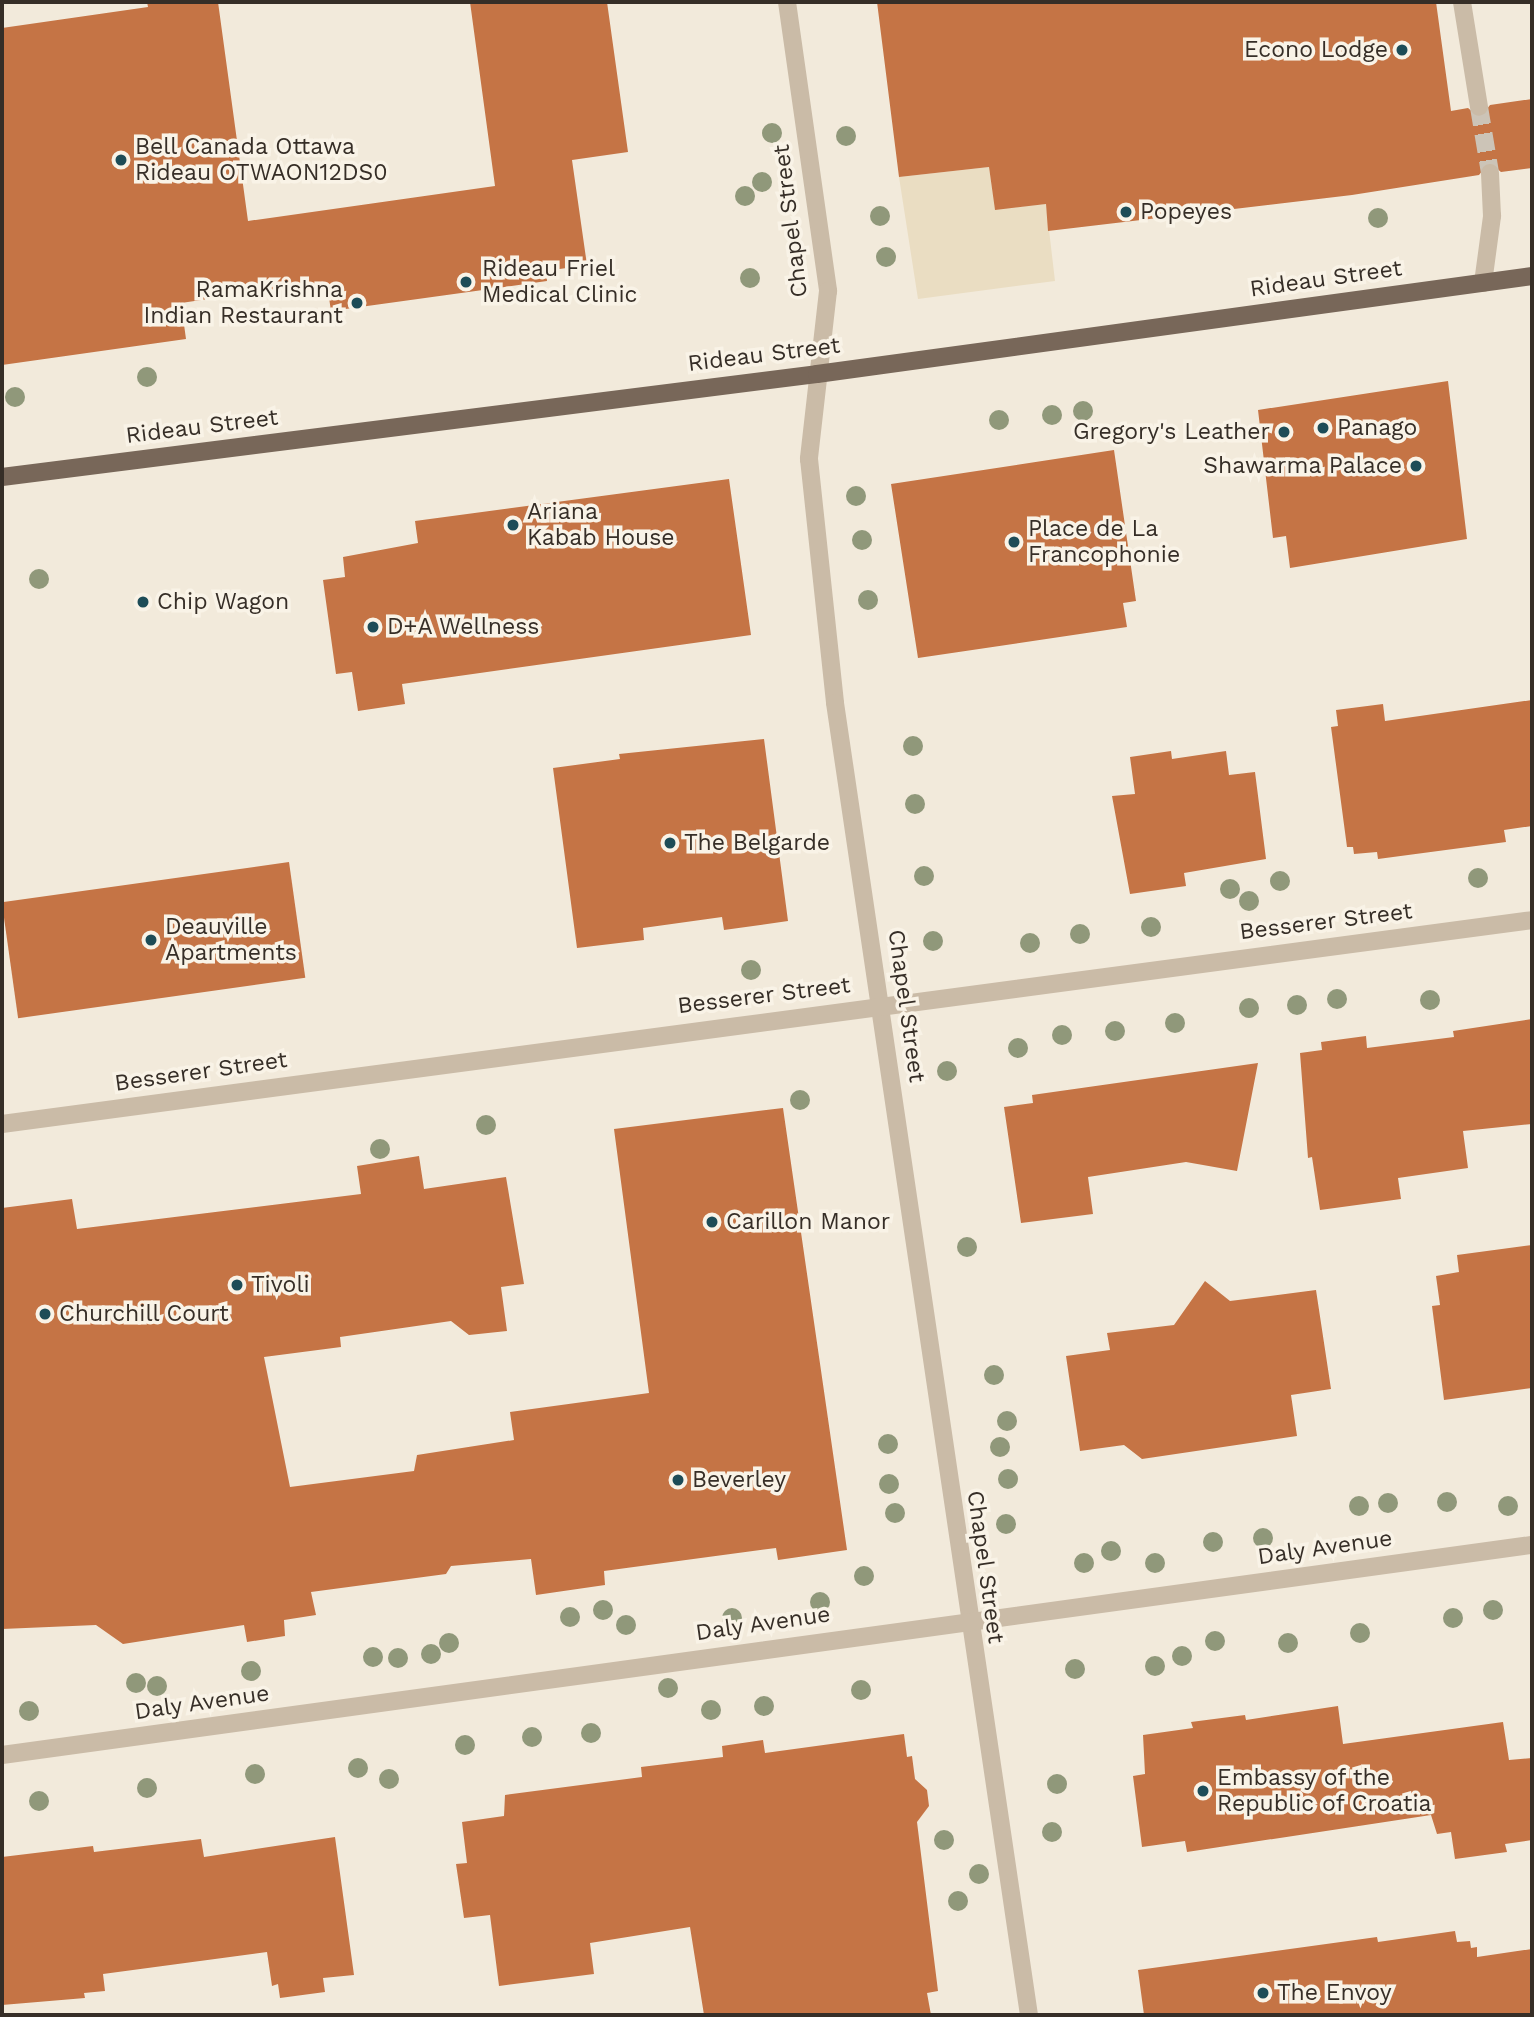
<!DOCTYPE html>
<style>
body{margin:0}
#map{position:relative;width:1534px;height:2017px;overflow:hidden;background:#f2eadb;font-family:"Work Sans",sans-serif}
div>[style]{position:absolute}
.plaza>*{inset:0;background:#eaddc2}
.building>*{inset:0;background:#c57445;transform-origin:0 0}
.minor-tunnel>*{height:18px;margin-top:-9px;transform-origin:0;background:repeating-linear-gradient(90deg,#ccc4b7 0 18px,transparent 0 27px)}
.minor>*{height:18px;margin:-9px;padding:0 9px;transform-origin:9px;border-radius:9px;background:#cabba7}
.major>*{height:18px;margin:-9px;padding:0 9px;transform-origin:9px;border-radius:9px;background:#786759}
.trees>*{width:20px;height:20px;margin:-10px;border-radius:50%;background:#90987a}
.dots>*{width:19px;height:19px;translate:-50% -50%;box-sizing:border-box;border:4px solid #f9f3e7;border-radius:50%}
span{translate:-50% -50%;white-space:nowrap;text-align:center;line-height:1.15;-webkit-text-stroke:7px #f9f3e7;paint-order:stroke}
.poi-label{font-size:23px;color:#362e27}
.right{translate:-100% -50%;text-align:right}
.left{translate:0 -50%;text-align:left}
.street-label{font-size:23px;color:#362e27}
.frame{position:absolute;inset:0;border:4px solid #362e27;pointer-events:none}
</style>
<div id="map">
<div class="plaza">
<i style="clip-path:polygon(989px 167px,995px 209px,1046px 204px,1055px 281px,918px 299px,899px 177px)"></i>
</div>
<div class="building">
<i style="clip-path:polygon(147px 2px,218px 2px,248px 221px,495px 186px,470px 2px,607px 2px,628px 152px,572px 160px,587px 265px,546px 271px,547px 281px,331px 311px,328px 291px,299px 295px,298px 286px,181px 303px,186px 339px,2px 365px,2px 28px,148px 7px)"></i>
<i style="clip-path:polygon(877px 2px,1436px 2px,1451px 111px,1468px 108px,1480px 118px,1490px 105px,1532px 99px,1532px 168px,1501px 172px,1489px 162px,1479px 175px,1352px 195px,1048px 231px,1046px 204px,995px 210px,989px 167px,899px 177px)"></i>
<i style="clip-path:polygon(1448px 381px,1467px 539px,1290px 568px,1286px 536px,1273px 538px,1258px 410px)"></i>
<i style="clip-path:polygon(1114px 450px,1136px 601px,1123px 603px,1127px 627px,918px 658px,891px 484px)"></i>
<i style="clip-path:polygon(729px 479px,751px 635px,402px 684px,405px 704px,358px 711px,352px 672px,336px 674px,323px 580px,345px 577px,343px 557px,418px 543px,415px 521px)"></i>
<i style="clip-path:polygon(1532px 700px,1532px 826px,1504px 830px,1506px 842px,1378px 859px,1377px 852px,1354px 854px,1353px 847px,1347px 847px,1331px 727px,1338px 726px,1336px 710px,1383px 704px,1385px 721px)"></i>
<i style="clip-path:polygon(764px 739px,788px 921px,724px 930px,722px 917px,643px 928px,644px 940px,577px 948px,553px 768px,620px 759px,619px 754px)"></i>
<i style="clip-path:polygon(1171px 751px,1172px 759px,1226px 751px,1229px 775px,1255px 772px,1266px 859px,1184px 873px,1186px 886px,1130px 894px,1112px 796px,1135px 794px,1130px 757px)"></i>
<i style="left:289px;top:862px;width:117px;height:290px;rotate:82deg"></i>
<i style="clip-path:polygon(1532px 1019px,1532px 1124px,1463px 1131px,1468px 1168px,1398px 1178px,1401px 1199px,1320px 1210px,1312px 1157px,1308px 1158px,1300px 1053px,1322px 1050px,1321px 1042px,1366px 1036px,1367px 1048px,1454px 1037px,1453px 1031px)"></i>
<i style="clip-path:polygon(1258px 1063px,1237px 1171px,1186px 1162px,1088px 1177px,1093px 1214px,1021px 1223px,1004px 1107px,1033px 1103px,1032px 1095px)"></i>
<i style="clip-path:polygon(783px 1108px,847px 1550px,778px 1560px,776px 1548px,604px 1571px,605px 1585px,536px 1595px,531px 1559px,451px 1566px,446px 1574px,311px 1592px,316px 1615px,284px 1620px,285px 1636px,247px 1642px,244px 1625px,123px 1644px,96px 1625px,2px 1629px,2px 1208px,72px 1199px,77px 1229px,361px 1194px,357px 1166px,419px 1156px,424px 1189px,506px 1177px,524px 1284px,501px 1287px,507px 1331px,469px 1335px,451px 1321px,340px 1337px,341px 1347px,264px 1357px,290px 1487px,414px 1471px,417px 1455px,514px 1440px,510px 1412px,649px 1393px,614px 1129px)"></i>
<i style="clip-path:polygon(1532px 1245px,1532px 1388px,1444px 1400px,1432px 1306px,1440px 1305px,1436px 1276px,1459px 1272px,1457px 1255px)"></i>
<i style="clip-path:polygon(1205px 1281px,1230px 1301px,1316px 1290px,1331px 1389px,1291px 1395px,1297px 1436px,1142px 1459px,1124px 1445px,1080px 1451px,1066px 1356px,1110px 1350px,1107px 1333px,1174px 1325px)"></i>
<i style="clip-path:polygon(1338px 1706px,1343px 1744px,1503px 1722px,1509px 1760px,1532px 1758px,1532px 1840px,1505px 1844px,1507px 1852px,1455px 1859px,1451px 1832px,1437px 1834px,1431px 1815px,1187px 1852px,1185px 1841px,1142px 1847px,1133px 1776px,1145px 1774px,1143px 1735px,1193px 1728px,1191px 1722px,1245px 1715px,1246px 1720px)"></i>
<i style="clip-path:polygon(904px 1734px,907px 1757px,912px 1756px,915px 1779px,927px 1790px,929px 1806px,917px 1822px,938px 1991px,927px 1993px,931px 2015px,704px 2015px,690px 1927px,590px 1943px,594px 1974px,499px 1986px,490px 1915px,464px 1918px,456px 1864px,467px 1863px,462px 1822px,504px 1816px,505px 1795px,642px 1777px,641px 1767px,723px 1757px,722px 1746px,763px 1740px,765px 1753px)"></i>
<i style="clip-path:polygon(335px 1837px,354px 1975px,323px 1978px,325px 1992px,280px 1998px,278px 1984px,272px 1986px,267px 1952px,103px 1974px,105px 1991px,84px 1993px,85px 1998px,2px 2005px,2px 1857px,93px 1846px,94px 1852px,201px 1839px,204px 1857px)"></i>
<i style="clip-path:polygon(1455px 1931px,1457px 1942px,1470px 1941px,1471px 1948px,1477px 1947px,1477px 1957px,1532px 1949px,1532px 2015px,1144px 2015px,1138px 1970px,1377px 1937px,1378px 1942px)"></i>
</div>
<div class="minor-tunnel">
<i style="left:1479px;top:107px;width:67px;rotate:80.5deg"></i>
</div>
<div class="minor">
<i style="left:787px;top:2px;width:292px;rotate:81.9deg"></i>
<i style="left:828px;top:291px;width:169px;rotate:96.5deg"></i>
<i style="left:809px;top:459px;width:245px;rotate:83.9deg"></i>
<i style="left:835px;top:703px;width:1326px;rotate:81.59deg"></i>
<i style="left:1462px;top:2px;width:106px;rotate:80.8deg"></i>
<i style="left:1483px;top:283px;width:68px;rotate:-82.3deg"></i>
<i style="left:1492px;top:216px;width:43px;rotate:-92.7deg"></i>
<i style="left:2px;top:1124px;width:1544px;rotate:-7.59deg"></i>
<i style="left:2px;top:1755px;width:1544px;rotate:-7.82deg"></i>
</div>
<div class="major">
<i style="left:2px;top:477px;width:821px;rotate:-7.2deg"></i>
<i style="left:817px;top:374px;width:722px;rotate:-7.8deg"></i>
</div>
<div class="trees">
<i style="left:772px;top:133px"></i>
<i style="left:846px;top:136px"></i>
<i style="left:762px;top:182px"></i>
<i style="left:745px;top:196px"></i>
<i style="left:880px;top:216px"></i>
<i style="left:1378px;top:218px"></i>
<i style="left:886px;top:257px"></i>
<i style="left:750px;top:278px"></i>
<i style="left:147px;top:377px"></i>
<i style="left:15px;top:397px"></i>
<i style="left:1083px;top:411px"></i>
<i style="left:1052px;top:415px"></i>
<i style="left:999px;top:420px"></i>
<i style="left:856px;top:496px"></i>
<i style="left:862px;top:540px"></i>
<i style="left:39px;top:579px"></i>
<i style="left:868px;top:600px"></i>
<i style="left:913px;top:746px"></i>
<i style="left:915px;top:804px"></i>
<i style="left:924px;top:876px"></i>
<i style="left:1478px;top:878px"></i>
<i style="left:1280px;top:881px"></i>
<i style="left:1230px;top:889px"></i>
<i style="left:1249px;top:901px"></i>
<i style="left:1151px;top:927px"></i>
<i style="left:1080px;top:934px"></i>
<i style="left:933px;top:941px"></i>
<i style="left:1030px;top:943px"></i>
<i style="left:751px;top:970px"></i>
<i style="left:1337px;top:999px"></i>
<i style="left:1430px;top:1000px"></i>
<i style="left:1297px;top:1005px"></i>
<i style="left:1249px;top:1008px"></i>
<i style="left:1175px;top:1023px"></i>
<i style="left:1115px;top:1031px"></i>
<i style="left:1062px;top:1035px"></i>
<i style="left:1018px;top:1048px"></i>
<i style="left:947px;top:1071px"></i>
<i style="left:800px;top:1100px"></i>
<i style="left:486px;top:1125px"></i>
<i style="left:380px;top:1149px"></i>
<i style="left:967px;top:1247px"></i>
<i style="left:994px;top:1375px"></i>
<i style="left:1007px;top:1421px"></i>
<i style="left:888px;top:1444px"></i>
<i style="left:1000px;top:1447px"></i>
<i style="left:1008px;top:1479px"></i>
<i style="left:889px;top:1484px"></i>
<i style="left:1447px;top:1502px"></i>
<i style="left:1388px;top:1503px"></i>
<i style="left:1359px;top:1506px"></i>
<i style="left:1508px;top:1506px"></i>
<i style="left:895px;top:1513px"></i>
<i style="left:1006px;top:1524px"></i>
<i style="left:1263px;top:1538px"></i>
<i style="left:1213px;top:1542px"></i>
<i style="left:1111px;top:1551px"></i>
<i style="left:1084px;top:1563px"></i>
<i style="left:1155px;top:1563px"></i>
<i style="left:864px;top:1576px"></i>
<i style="left:820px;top:1602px"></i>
<i style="left:603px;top:1610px"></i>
<i style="left:1493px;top:1610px"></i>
<i style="left:570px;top:1617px"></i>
<i style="left:732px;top:1618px"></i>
<i style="left:1453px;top:1618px"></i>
<i style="left:626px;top:1625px"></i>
<i style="left:1360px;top:1633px"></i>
<i style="left:1215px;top:1641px"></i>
<i style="left:449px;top:1643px"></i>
<i style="left:1288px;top:1643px"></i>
<i style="left:431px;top:1654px"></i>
<i style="left:1182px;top:1656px"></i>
<i style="left:373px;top:1657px"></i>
<i style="left:398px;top:1658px"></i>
<i style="left:1155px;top:1666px"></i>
<i style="left:1075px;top:1669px"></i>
<i style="left:251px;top:1671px"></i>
<i style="left:136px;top:1683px"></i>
<i style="left:157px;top:1686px"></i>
<i style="left:668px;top:1688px"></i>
<i style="left:861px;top:1690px"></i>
<i style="left:764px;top:1706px"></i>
<i style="left:711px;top:1710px"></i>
<i style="left:29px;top:1711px"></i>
<i style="left:591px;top:1733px"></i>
<i style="left:532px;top:1737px"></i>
<i style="left:465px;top:1745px"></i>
<i style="left:358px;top:1768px"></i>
<i style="left:255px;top:1774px"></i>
<i style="left:389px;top:1779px"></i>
<i style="left:1057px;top:1784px"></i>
<i style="left:147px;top:1788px"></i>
<i style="left:39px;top:1801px"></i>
<i style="left:1052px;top:1832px"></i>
<i style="left:944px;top:1840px"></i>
<i style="left:979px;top:1874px"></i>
<i style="left:958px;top:1901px"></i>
</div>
<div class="dots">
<i style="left:1402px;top:50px;background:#1d4c57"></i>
<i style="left:121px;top:160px;background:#1d4c57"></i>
<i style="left:1126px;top:212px;background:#1d4c57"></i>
<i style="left:466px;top:282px;background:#1d4c57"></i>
<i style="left:357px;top:303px;background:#1d4c57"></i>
<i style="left:1323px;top:428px;background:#1d4c57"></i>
<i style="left:1284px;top:432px;background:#1d4c57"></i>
<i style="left:1416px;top:466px;background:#1d4c57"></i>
<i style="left:513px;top:525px;background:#1d4c57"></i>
<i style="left:1014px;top:542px;background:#1d4c57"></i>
<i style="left:143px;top:602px;background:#1d4c57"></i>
<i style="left:373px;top:627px;background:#1d4c57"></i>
<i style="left:670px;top:843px;background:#1d4c57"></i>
<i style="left:151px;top:940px;background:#1d4c57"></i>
<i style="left:712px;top:1222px;background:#1d4c57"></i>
<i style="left:237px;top:1285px;background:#1d4c57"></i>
<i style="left:45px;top:1314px;background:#1d4c57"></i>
<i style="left:678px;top:1480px;background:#1d4c57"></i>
<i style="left:1203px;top:1791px;background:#1d4c57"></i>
<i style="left:1263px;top:1993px;background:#1d4c57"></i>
</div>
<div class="poi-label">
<span class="right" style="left:1388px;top:50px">Econo Lodge</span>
<span class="left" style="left:135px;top:160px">Bell Canada Ottawa<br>Rideau OTWAON12DS0</span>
<span class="left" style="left:1140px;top:212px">Popeyes</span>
<span class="left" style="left:482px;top:282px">Rideau Friel<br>Medical Clinic</span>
<span class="right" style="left:343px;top:303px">RamaKrishna<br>Indian Restaurant</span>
<span class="left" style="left:1337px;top:428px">Panago</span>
<span class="right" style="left:1270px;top:432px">Gregory's Leather</span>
<span class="right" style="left:1402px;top:466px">Shawarma Palace</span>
<span class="left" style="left:527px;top:525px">Ariana<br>Kabab House</span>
<span class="left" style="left:1028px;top:542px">Place de La<br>Francophonie</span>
<span class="left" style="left:157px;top:602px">Chip Wagon</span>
<span class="left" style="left:387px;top:627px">D+A Wellness</span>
<span class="left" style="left:684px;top:843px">The Belgarde</span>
<span class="left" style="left:165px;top:940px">Deauville<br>Apartments</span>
<span class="left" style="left:726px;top:1222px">Carillon Manor</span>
<span class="left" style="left:251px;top:1285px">Tivoli</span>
<span class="left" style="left:59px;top:1314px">Churchill Court</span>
<span class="left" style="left:692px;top:1480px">Beverley</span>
<span class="left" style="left:1217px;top:1791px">Embassy of the<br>Republic of Croatia</span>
<span class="left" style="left:1277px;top:1993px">The Envoy</span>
</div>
<div class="street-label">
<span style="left:791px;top:221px;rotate:-97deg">Chapel Street</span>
<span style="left:1326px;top:279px;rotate:-8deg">Rideau Street</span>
<span style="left:764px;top:355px;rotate:-7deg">Rideau Street</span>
<span style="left:202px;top:427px;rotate:-7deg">Rideau Street</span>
<span style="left:1326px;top:922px;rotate:-7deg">Besserer Street</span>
<span style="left:764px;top:996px;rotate:-7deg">Besserer Street</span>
<span style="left:906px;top:1006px;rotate:82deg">Chapel Street</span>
<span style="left:201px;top:1072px;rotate:-8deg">Besserer Street</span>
<span style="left:1325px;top:1548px;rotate:-8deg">Daly Avenue</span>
<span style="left:985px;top:1567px;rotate:82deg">Chapel Street</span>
<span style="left:763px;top:1624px;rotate:-8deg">Daly Avenue</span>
<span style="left:202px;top:1703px;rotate:-8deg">Daly Avenue</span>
</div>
<div class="frame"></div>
</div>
